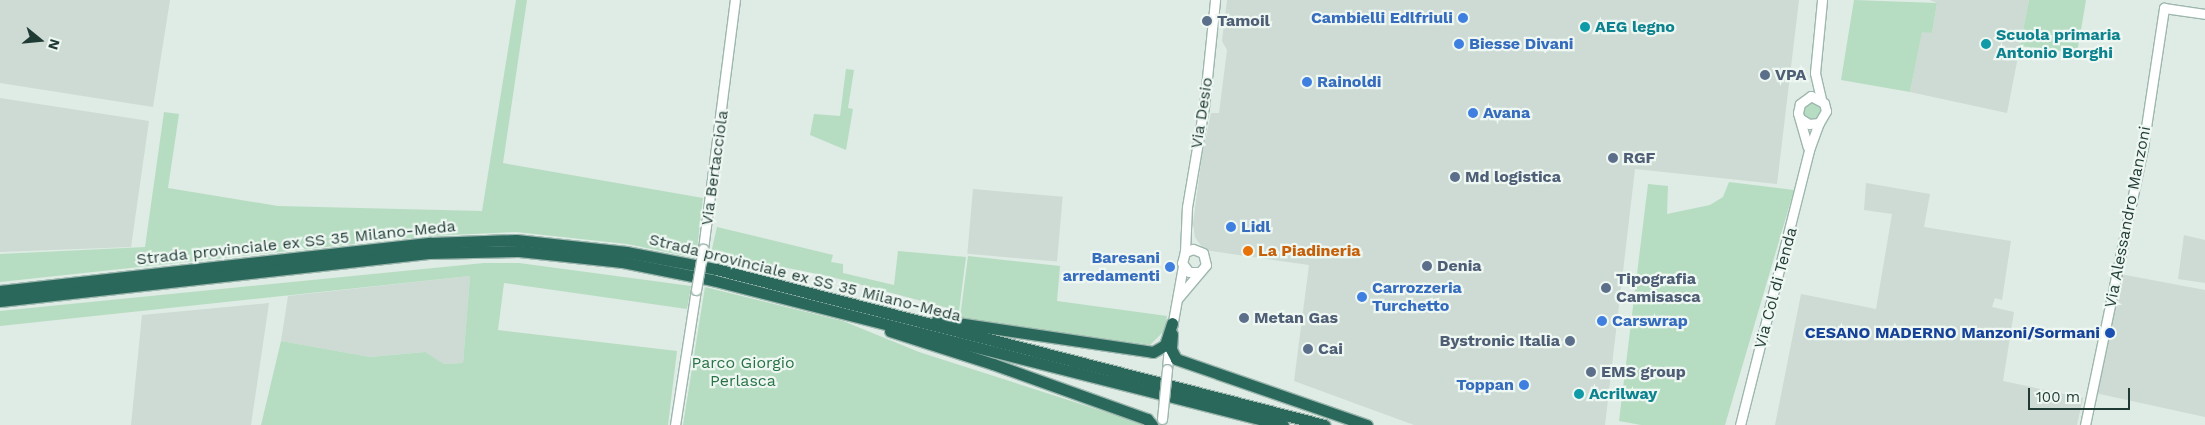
<!DOCTYPE html>
<style>
body{margin:0}
#map{position:relative;width:2205px;height:425px;overflow:hidden;background:#dfebe5;font-family:"Work Sans",sans-serif}
div>[style]{position:absolute}
.built>*{inset:0;background:#cddbd4;transform-origin:0 0}
.green>*{inset:0;background:#b6ddc1}
.round{border-radius:50%}
.roads{filter:drop-shadow(1px 0 #9db7ae) drop-shadow(-1px 0 #9db7ae) drop-shadow(0 1px #9db7ae) drop-shadow(0 -1px #9db7ae)}
.secondary>*{height:9px;margin:-4.5px;padding:0 4.5px;transform-origin:4.5px;border-radius:4.5px;background:#fff}
.highway>*{height:11px;margin:-5.5px;padding:0 5.5px;transform-origin:5.5px;border-radius:5.5px;background:#2a685c}
.bridges{filter:drop-shadow(1px 0 #9db7ae) drop-shadow(-1px 0 #9db7ae) drop-shadow(0 1px #9db7ae) drop-shadow(0 -1px #9db7ae)}
.secondary-bridge>*{height:9px;margin:-4.5px;padding:0 4.5px;transform-origin:4.5px;border-radius:4.5px;background:#fff}
.dots>*{width:14px;height:14px;translate:-50% -50%;box-sizing:border-box;border:2px solid #eff7f3;border-radius:50%}
span{translate:-50% -50%;white-space:nowrap;text-align:center;line-height:1.15;-webkit-text-stroke:4.5px #eff7f3;paint-order:stroke}
.shop-label{font-size:16px;color:#366cbe;font-weight:700}
.right{translate:-100% -50%;text-align:right}
.left{translate:0 -50%;text-align:left}
.service-label{font-size:16px;color:#4e5e75;font-weight:700}
.culture-label{font-size:16px;color:#0d838f;font-weight:700}
.street-label{font-size:16px;color:#1f3b34}
.food-label{font-size:16px;color:#c56008;font-weight:700}
.transit-label{font-size:16px;color:#164399;font-weight:700}
.park-label{font-size:16px;color:#287345}
.north{position:absolute;left:15px;top:15px;width:50px;height:50px;-webkit-text-stroke:4px #eff7f3;paint-order:stroke;rotate:107deg;font-size:14px;font-weight:700;line-height:20px;text-align:center;color:#1f3b34}
.north::after{content:'';display:block;margin:auto;width:18px;height:22px;background:#1f3b34;clip-path:polygon(50% 0,100% 100%,50% 72%,0 100%)}
.scale{position:absolute;left:2028px;top:388px;width:102px;height:22px;box-sizing:border-box;border:2px solid #1f3b34;border-top:0;padding-left:6px;font-size:15px;line-height:18px;white-space:nowrap;color:#1f3b34;-webkit-text-stroke:4px #eff7f3;paint-order:stroke}
</style>
<div id="map">
<div class="built">
<i style="clip-path:polygon(0 0,170px 0,153px 107px,0 83px)"></i>
<i style="clip-path:polygon(1227px 0,1799px 0,1777px 184px,1635px 169px,1605px 425px,1414px 425px,1294px 381px,1309px 265px,1204px 250px,1195px 237px,1193px 224px,1202px 155px,1211px 113px,1219px 113px,1227px 50px,1222px 41px)"></i>
<i style="clip-path:polygon(1930px 0,2029px 0,2007px 113px,1910px 92px,1922px 31px,1932px 33px,1937px 3px)"></i>
<i style="clip-path:polygon(0 98px,149px 121px,131px 247px,0 252px)"></i>
<i style="clip-path:polygon(1866px 183px,1930px 194px,1924px 227px,2011px 241px,2002px 300px,1995px 298px,1992px 307px,2014px 312px,2003px 381px,2083px 398px,2077px 425px,1775px 425px,1801px 294px,1876px 309px,1892px 214px,1864px 210px)"></i>
<i style="left:973px;top:189px;width:90px;height:65px;rotate:5deg"></i>
<i style="clip-path:polygon(2184px 235px,2205px 240px,2205px 283px,2178px 279px)"></i>
<i style="clip-path:polygon(2120px 274px,2205px 290px,2205px 417px,2095px 393px)"></i>
<i style="clip-path:polygon(470px 276px,463px 363px,444px 364px,424px 352px,370px 357px,281px 341px,288px 296px)"></i>
<i style="clip-path:polygon(269px 303px,251px 425px,131px 425px,142px 315px)"></i>
</div>
<div class="green">
<i style="clip-path:polygon(516px 0,527px 0,503px 163px,703px 198px,696px 258px,627px 244px,516px 232px,429px 236px,0 282px,0 254px,145px 247px,164px 112px,179px 114px,168px 188px,278px 206px,482px 211px)"></i>
<i style="clip-path:polygon(1854px 0,1937px 3px,1932px 33px,1922px 32px,1910px 92px,1841px 80px)"></i>
<i style="clip-path:polygon(2029px 0,2086px 0,2077px 53px,2020px 46px)"></i>
<i style="clip-path:polygon(846px 69px,854px 70px,848px 108px,853px 109px,846px 150px,810px 135px,814px 114px,840px 116px)"></i>
<i class="round" style="left:1803px;top:101px;width:18px;height:18px"></i>
<i style="clip-path:polygon(1729px 182px,1794px 190px,1725px 425px,1641px 425px,1619px 421px,1648px 184px,1668px 186px,1667px 214px,1710px 205px,1723px 197px)"></i>
<i style="clip-path:polygon(717px 227px,833px 255px,831px 262px,843px 264px,843px 273px,894px 285px,898px 251px,966px 257px,959px 311px,828px 276px,711px 253px)"></i>
<i style="clip-path:polygon(968px 256px,1060px 266px,1057px 301px,1167px 316px,1165px 330px,1150px 345px,960px 318px)"></i>
<i style="clip-path:polygon(484px 263px,519px 263px,691px 286px,687px 309px,504px 283px,498px 330px,677px 351px,668px 425px,261px 425px,281px 341px,370px 357px,425px 352px,444px 364px,463px 363px,470px 276px,0 326px,0 311px)"></i>
<i style="clip-path:polygon(705px 287px,843px 321px,919px 352px,1146px 425px,683px 425px)"></i>
</div>
<div class="roads">
<div class="secondary">
<i style="left:1821px;top:99px;width:27px;rotate:-103deg"></i>
<i style="left:1815px;top:73px;width:73px;rotate:-84.5deg"></i>
<i style="left:1801px;top:119px;width:9px;rotate:32deg"></i>
<i style="left:1809px;top:124px;width:10px;rotate:-6deg"></i>
<i style="left:1819px;top:123px;width:14px;rotate:-60deg"></i>
<i style="left:1826px;top:111px;width:8px;rotate:-104deg"></i>
<i style="left:1824px;top:103px;width:15px;rotate:-152deg"></i>
<i style="left:1811px;top:96px;width:14px;rotate:144deg"></i>
<i style="left:1800px;top:104px;width:9px;rotate:103deg"></i>
<i style="left:1798px;top:113px;width:35px;rotate:74deg"></i>
<i style="left:703px;top:249px;width:251px;rotate:-82.7deg"></i>
<i style="left:1185px;top:252px;width:45px;rotate:-87.5deg"></i>
<i style="left:1187px;top:207px;width:101px;rotate:-80.4deg"></i>
<i style="left:1204px;top:107px;width:108px;rotate:-84.1deg"></i>
<i style="left:1178px;top:298px;width:43px;rotate:-49.7deg"></i>
<i style="left:1206px;top:265px;width:12px;rotate:-104deg"></i>
<i style="left:1203px;top:253px;width:11px;rotate:-158deg"></i>
<i style="left:1193px;top:249px;width:9px;rotate:159deg"></i>
<i style="left:1185px;top:252px;width:11px;rotate:105deg"></i>
<i style="left:1182px;top:263px;width:11px;rotate:52deg"></i>
<i style="left:1189px;top:272px;width:8px"></i>
<i style="left:1172px;top:327px;width:62px;rotate:-79.8deg"></i>
<i style="left:1167px;top:369px;width:24px;rotate:-85deg"></i>
<i style="left:675px;top:425px;width:137px;rotate:-81.2deg"></i>
<i style="left:1740px;top:425px;width:284px;rotate:-75.9deg"></i>
<i style="left:1809px;top:150px;width:29px;rotate:-70deg"></i>
<i style="left:2085px;top:425px;width:284px;rotate:-78.2deg"></i>
<i style="left:2143px;top:147px;width:141px;rotate:-81.4deg"></i>
<i style="left:2164px;top:8px;width:41px;rotate:8.3deg"></i>
</div>
<div class="highway">
<i style="left:0;top:291px;width:433px;rotate:-6.4deg"></i>
<i style="left:430px;top:243px;width:86px;rotate:-2deg"></i>
<i style="left:516px;top:240px;width:111px;rotate:6.2deg"></i>
<i style="left:626px;top:252px;width:92px;rotate:10.7deg"></i>
<i style="left:716px;top:269px;width:628px;rotate:14.39deg"></i>
<i style="left:0;top:301px;width:431px;rotate:-6.4deg"></i>
<i style="left:428px;top:253px;width:91px;rotate:-1.3deg"></i>
<i style="left:519px;top:251px;width:104px;rotate:6.1deg"></i>
<i style="left:622px;top:262px;width:92px;rotate:11.3deg"></i>
<i style="left:712px;top:280px;width:589px;rotate:14.25deg"></i>
<i style="left:937px;top:320px;width:218px;rotate:8.4deg"></i>
<i style="left:1153px;top:352px;width:14px;rotate:-30deg"></i>
<i style="left:1165px;top:345px;width:23px;rotate:-72deg"></i>
<i style="left:890px;top:331px;width:108px;rotate:17.8deg"></i>
<i style="left:993px;top:364px;width:164px;rotate:19.7deg"></i>
<i style="left:1147px;top:419px;width:8px;rotate:50deg"></i>
<i style="left:1172px;top:334px;width:15px;rotate:94deg"></i>
<i style="left:1171px;top:349px;width:11px;rotate:63deg"></i>
<i style="left:1176px;top:359px;width:202px;rotate:19.1deg"></i>
</div>
</div>
<div class="bridges">
<div class="secondary-bridge">
<i style="left:696px;top:290px;width:42px;rotate:-80.3deg"></i>
<i style="left:1162px;top:419px;width:50px;rotate:-84.3deg"></i>
</div>
</div>
<div class="dots">
<i style="left:1463px;top:18px;background:#3f7fe0"></i>
<i style="left:1207px;top:21px;background:#5c6f8a"></i>
<i style="left:1585px;top:27px;background:#0f9aa8"></i>
<i style="left:1459px;top:44px;background:#3f7fe0"></i>
<i style="left:1986px;top:44px;background:#0f9aa8"></i>
<i style="left:1765px;top:75px;background:#5c6f8a"></i>
<i style="left:1307px;top:82px;background:#3f7fe0"></i>
<i style="left:1473px;top:113px;background:#3f7fe0"></i>
<i style="left:1613px;top:158px;background:#5c6f8a"></i>
<i style="left:1455px;top:177px;background:#5c6f8a"></i>
<i style="left:1231px;top:227px;background:#3f7fe0"></i>
<i style="left:1248px;top:251px;background:#e8710a"></i>
<i style="left:1427px;top:266px;background:#5c6f8a"></i>
<i style="left:1170px;top:267px;background:#3f7fe0"></i>
<i style="left:1606px;top:288px;background:#5c6f8a"></i>
<i style="left:1362px;top:297px;background:#3f7fe0"></i>
<i style="left:1244px;top:318px;background:#5c6f8a"></i>
<i style="left:1602px;top:321px;background:#3f7fe0"></i>
<i style="left:2110px;top:333px;background:#1a4fb4"></i>
<i style="left:1570px;top:341px;background:#5c6f8a"></i>
<i style="left:1308px;top:349px;background:#5c6f8a"></i>
<i style="left:1591px;top:372px;background:#5c6f8a"></i>
<i style="left:1524px;top:385px;background:#3f7fe0"></i>
<i style="left:1579px;top:394px;background:#0f9aa8"></i>
</div>
<div class="shop-label">
<span class="right" style="left:1453px;top:18px">Cambielli Edlfriuli</span>
<span class="left" style="left:1469px;top:44px">Biesse Divani</span>
<span class="left" style="left:1317px;top:82px">Rainoldi</span>
<span class="left" style="left:1483px;top:113px">Avana</span>
<span class="left" style="left:1241px;top:227px">Lidl</span>
<span class="right" style="left:1160px;top:267px">Baresani<br>arredamenti</span>
<span class="left" style="left:1372px;top:297px">Carrozzeria<br>Turchetto</span>
<span class="left" style="left:1612px;top:321px">Carswrap</span>
<span class="right" style="left:1514px;top:385px">Toppan</span>
</div>
<div class="service-label">
<span class="left" style="left:1217px;top:21px">Tamoil</span>
<span class="left" style="left:1775px;top:75px">VPA</span>
<span class="left" style="left:1623px;top:158px">RGF</span>
<span class="left" style="left:1465px;top:177px">Md logistica</span>
<span class="left" style="left:1437px;top:266px">Denia</span>
<span class="left" style="left:1616px;top:288px">Tipografia<br>Camisasca</span>
<span class="left" style="left:1254px;top:318px">Metan Gas</span>
<span class="right" style="left:1560px;top:341px">Bystronic Italia</span>
<span class="left" style="left:1318px;top:349px">Cai</span>
<span class="left" style="left:1601px;top:372px">EMS group</span>
</div>
<div class="culture-label">
<span class="left" style="left:1595px;top:27px">AEG legno</span>
<span class="left" style="left:1996px;top:44px">Scuola primaria<br>Antonio Borghi</span>
<span class="left" style="left:1589px;top:394px">Acrilway</span>
</div>
<div class="street-label">
<span style="left:1202px;top:113px;rotate:-81deg">Via Desio</span>
<span style="left:715px;top:168px;rotate:-82deg">Via Bertacciola</span>
<span style="left:2128px;top:217px;rotate:-79deg">Via Alessandro Manzoni</span>
<span style="left:296px;top:243px;rotate:-6deg">Strada provinciale ex SS 35 Milano-Meda</span>
<span style="left:805px;top:278px;rotate:14deg">Strada provinciale ex SS 35 Milano-Meda</span>
<span style="left:1776px;top:288px;rotate:-75deg">Via Col di Tenda</span>
</div>
<div class="food-label">
<span class="left" style="left:1258px;top:251px">La Piadineria</span>
</div>
<div class="transit-label">
<span class="right" style="left:2100px;top:333px">CESANO MADERNO Manzoni/Sormani</span>
</div>
<div class="park-label">
<span style="left:743px;top:372px">Parco Giorgio<br>Perlasca</span>
</div>
<div class="north">N</div>
<div class="scale">100 m</div>
</div>
